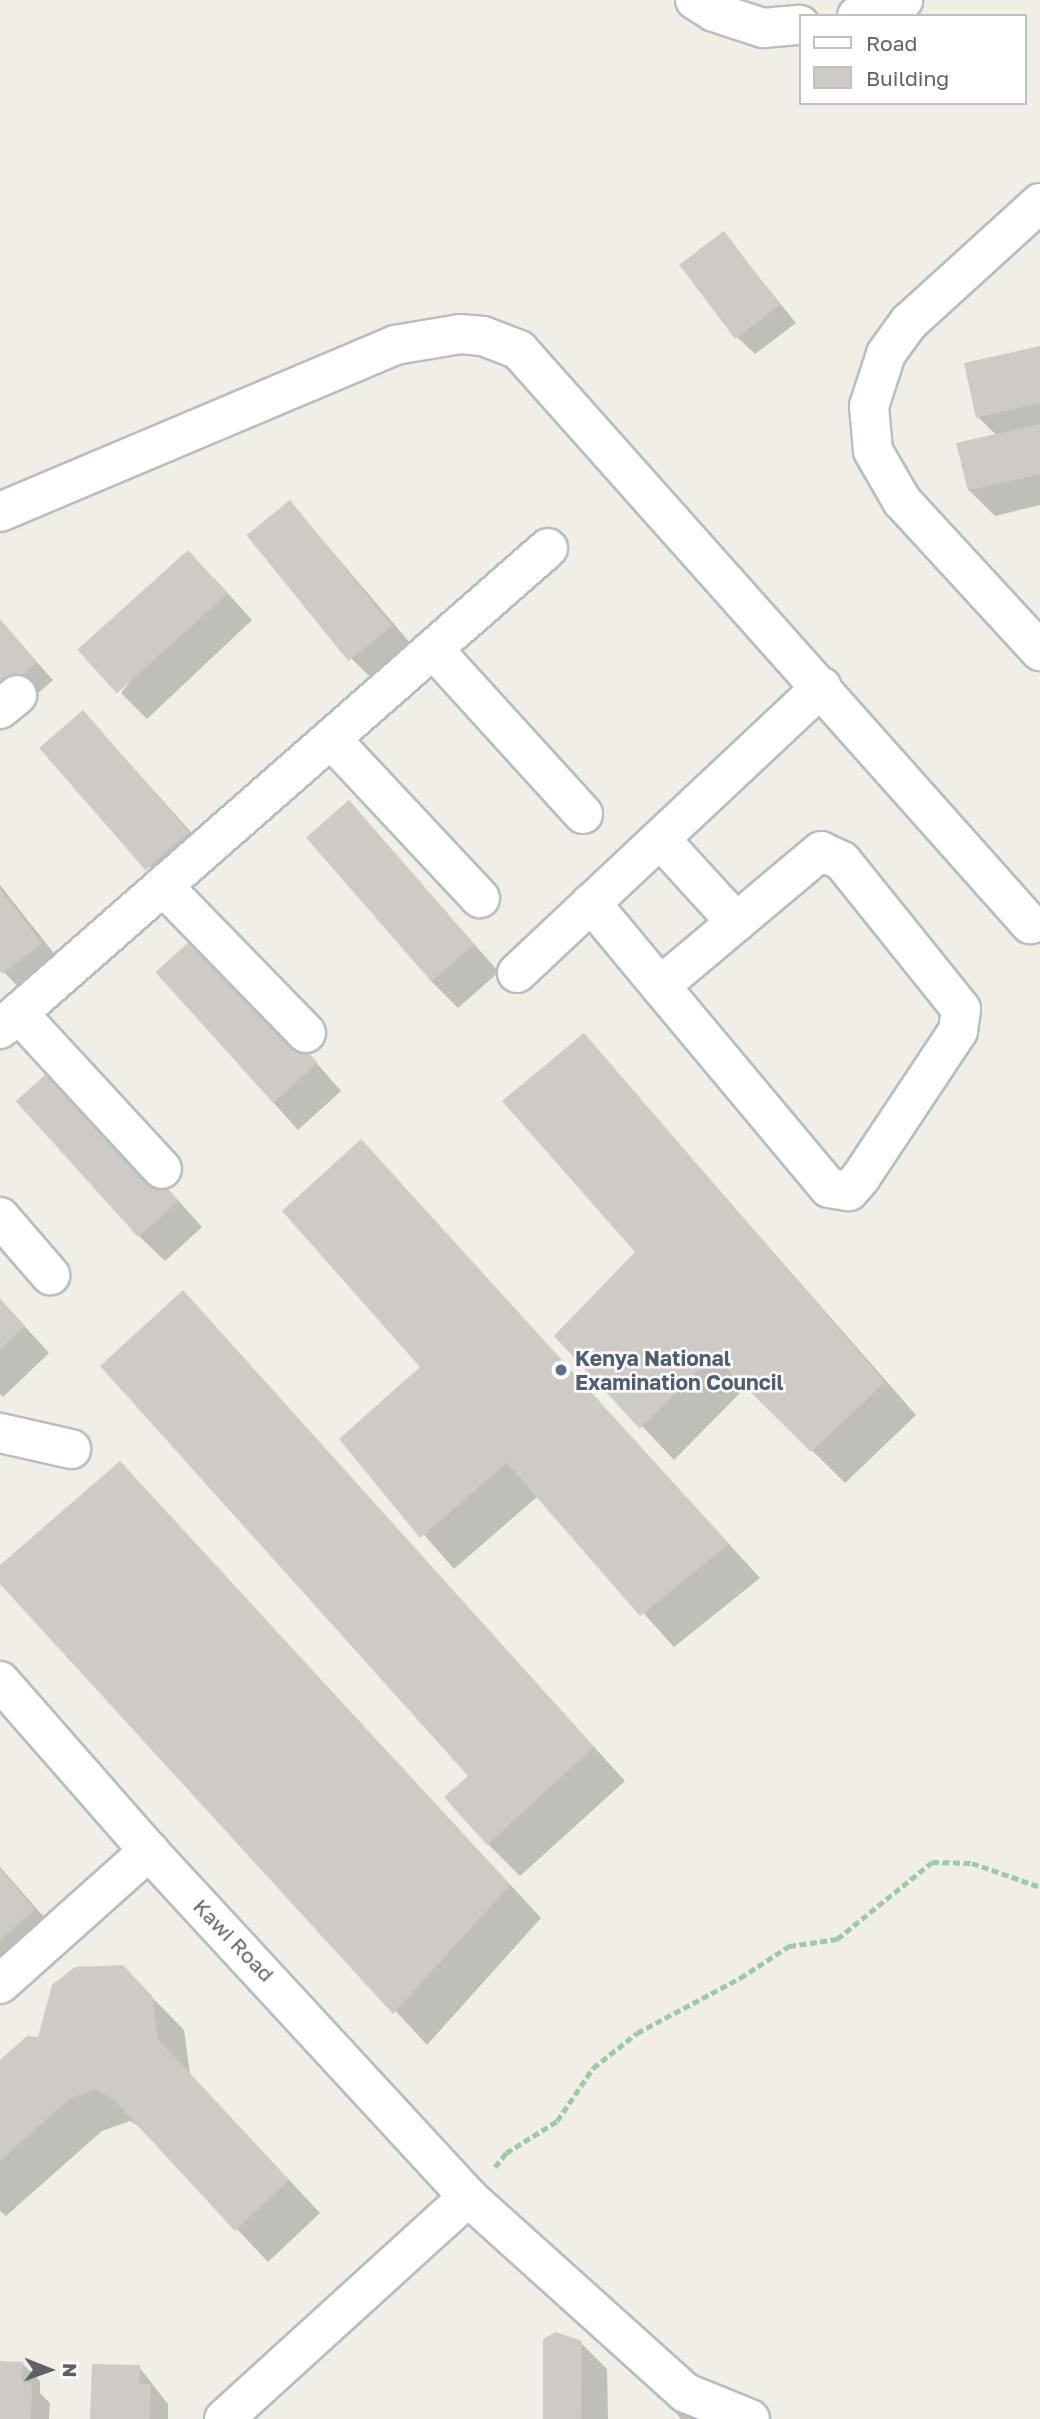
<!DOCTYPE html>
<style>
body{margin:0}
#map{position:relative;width:1040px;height:2419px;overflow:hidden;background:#f0eee6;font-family:"Golos Text",sans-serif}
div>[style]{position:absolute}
.shadow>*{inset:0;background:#0003;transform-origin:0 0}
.building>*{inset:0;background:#cecac5;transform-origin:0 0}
.path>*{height:4.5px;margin-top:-2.25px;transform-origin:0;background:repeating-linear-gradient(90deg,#9cc9a7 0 7px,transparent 0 10.5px)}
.roads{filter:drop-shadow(2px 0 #b9bcc0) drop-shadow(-2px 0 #b9bcc0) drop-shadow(0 2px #b9bcc0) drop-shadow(0 -2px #b9bcc0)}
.minor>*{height:38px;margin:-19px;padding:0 19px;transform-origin:19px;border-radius:19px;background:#fff}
.dots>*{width:19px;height:19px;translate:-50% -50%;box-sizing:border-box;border:4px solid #fff;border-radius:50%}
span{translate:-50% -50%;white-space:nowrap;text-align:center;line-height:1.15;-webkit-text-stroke:5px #fff;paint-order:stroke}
.service-label{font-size:21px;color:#4e5e75;font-weight:700}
.left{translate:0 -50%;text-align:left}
.street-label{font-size:21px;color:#5e6267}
.legend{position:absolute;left:799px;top:14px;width:228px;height:91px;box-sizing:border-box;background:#fff;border:2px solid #bfc0c2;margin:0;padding:9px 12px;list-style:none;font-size:21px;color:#5e6267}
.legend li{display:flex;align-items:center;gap:14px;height:35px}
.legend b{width:35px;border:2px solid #bfc0c2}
.north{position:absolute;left:14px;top:2335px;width:70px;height:70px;-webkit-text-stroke:5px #fff;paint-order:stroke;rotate:91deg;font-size:19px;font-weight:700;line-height:28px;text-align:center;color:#5e6267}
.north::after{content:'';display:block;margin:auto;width:24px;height:32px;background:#5e6267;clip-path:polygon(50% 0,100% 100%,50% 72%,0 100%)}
</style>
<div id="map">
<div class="shadow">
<i style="clip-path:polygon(724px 234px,796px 323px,755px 354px,737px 337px)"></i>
<i style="clip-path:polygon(1040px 348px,1040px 505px,995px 516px,969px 490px,997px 436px,978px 417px)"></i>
<i style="clip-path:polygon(290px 502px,417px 651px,378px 685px,352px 659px)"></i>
<i style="clip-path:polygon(214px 578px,252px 620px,147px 719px,121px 693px)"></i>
<i style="clip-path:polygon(0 621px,53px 680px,0 727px)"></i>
<i style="left:83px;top:712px;width:196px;height:54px;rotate:48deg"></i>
<i style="clip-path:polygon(349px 803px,499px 972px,458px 1008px,432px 982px)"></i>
<i style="clip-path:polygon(0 885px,67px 970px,30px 999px,0 968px)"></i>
<i style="clip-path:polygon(226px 960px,341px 1091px,298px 1130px,157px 973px)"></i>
<i style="clip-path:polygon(584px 1036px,916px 1415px,845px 1483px,747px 1386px,674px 1460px,557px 1336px,637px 1252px)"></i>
<i style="clip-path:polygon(82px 1093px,202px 1227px,165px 1261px,139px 1236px)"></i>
<i style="clip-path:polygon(361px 1141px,760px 1578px,674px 1647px,538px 1496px,454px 1569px,341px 1439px,422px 1367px)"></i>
<i style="clip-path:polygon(183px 1293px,625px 1781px,520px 1876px,488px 1844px,471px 1776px)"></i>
<i style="clip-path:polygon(0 1299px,49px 1353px,3px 1397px,0 1394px)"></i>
<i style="clip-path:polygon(120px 1463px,541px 1918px,427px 2045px,0 1582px,0 1567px)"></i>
<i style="clip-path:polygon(0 1867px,66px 1942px,0 2001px)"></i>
<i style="clip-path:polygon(122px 1967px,184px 2030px,190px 2074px,320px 2213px,268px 2262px,143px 2129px,130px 2121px,102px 2131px,6px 2216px,0 2211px,0 2062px,40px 2039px)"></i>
<i style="clip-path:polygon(581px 2343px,607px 2369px,608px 2419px,544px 2419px)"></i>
<i style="clip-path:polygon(0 2363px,22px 2363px,40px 2381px,40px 2393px,50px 2403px,49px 2419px,0 2419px)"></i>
<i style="clip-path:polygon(139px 2367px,168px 2404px,168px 2419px,92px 2419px)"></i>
<i style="clip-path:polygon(665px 2399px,721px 2419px,681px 2419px)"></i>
</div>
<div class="building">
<i style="left:724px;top:231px;width:93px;height:56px;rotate:53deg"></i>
<i style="clip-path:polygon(1040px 346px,1040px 403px,976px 418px,964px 363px)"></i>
<i style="clip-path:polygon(1040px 424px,1040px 474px,968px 491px,956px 443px)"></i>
<i style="left:290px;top:500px;width:162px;height:56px;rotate:51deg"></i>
<i style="left:188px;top:550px;width:59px;height:149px;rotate:48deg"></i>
<i style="clip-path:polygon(0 619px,37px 662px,0 694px)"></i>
<i style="left:83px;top:710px;width:162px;height:58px;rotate:49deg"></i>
<i style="left:349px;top:800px;width:191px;height:57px;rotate:49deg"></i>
<i style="clip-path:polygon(0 889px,42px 943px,3px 974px,0 971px)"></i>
<i style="left:200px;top:932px;width:176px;height:60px;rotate:48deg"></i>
<i style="clip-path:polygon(584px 1033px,885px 1382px,811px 1452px,713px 1355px,640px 1429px,554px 1336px,635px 1252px,502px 1101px)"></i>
<i style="left:56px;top:1065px;width:183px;height:54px;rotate:48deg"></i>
<i style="clip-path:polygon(361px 1139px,729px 1544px,640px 1616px,507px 1463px,420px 1538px,339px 1439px,420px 1367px,282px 1211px)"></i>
<i style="clip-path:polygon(183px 1290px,594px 1747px,487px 1845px,444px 1797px,468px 1776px,100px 1366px)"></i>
<i style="clip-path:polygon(0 1299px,25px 1326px,0 1350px)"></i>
<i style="clip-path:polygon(120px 1461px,510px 1885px,393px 2014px,0 1584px,0 1565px)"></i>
<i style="clip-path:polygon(0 1869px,35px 1909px,0 1940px)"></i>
<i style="clip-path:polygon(123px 1965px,152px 1996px,158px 2039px,289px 2180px,235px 2231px,114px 2100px,96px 2089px,69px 2099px,0 2161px,0 2060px,27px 2036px,38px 2037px,52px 1985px,75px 1967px)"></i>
<i style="clip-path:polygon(556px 2332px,582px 2341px,581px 2419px,543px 2419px,543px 2339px)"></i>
<i style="clip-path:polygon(0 2361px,23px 2362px,22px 2382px,32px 2383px,31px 2419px,0 2419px)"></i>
<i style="clip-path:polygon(92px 2364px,140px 2365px,139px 2384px,151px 2384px,150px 2419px,90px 2419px)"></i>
</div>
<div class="path">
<i style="left:495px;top:2167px;width:18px;rotate:-52deg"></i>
<i style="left:506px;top:2153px;width:60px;rotate:-32.1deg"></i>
<i style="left:557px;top:2121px;width:64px;rotate:-55.8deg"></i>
<i style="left:593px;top:2068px;width:56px;rotate:-38.5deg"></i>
<i style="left:637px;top:2033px;width:117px;rotate:-28.1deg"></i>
<i style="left:740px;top:1978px;width:59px;rotate:-33.1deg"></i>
<i style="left:789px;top:1946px;width:49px;rotate:-8.3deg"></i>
<i style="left:837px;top:1939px;width:122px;rotate:-39deg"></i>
<i style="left:932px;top:1862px;width:40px;rotate:1.4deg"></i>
<i style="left:972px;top:1863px;width:72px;rotate:19.4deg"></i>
</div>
<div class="roads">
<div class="minor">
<i style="left:695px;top:0;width:22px;rotate:32deg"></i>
<i style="left:714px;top:12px;width:52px;rotate:18.1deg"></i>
<i style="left:763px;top:28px;width:37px;rotate:-5deg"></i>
<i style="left:857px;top:16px;width:49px;rotate:-19.2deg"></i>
<i style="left:1040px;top:203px;width:177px;rotate:137.7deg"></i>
<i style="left:909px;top:322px;width:39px;rotate:126deg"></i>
<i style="left:886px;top:354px;width:55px;rotate:108.1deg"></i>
<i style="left:869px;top:406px;width:45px;rotate:84.9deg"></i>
<i style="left:873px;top:451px;width:58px;rotate:59.9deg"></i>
<i style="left:902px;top:501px;width:204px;rotate:47.4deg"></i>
<i style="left:0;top:512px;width:429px;rotate:-22.9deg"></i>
<i style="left:395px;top:345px;width:66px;rotate:-9.6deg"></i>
<i style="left:460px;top:334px;width:23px;rotate:5deg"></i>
<i style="left:483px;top:336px;width:39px;rotate:21deg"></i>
<i style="left:519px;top:350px;width:769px;rotate:48.32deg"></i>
<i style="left:433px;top:649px;width:223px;rotate:47.7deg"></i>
<i style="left:0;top:709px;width:22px;rotate:-39deg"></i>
<i style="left:331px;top:739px;width:218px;rotate:46.9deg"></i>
<i style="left:660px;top:839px;width:113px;rotate:47.5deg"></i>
<i style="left:163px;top:886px;width:205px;rotate:45.8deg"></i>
<i style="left:591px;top:903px;width:108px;rotate:50.3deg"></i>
<i style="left:660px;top:986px;width:263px;rotate:50.1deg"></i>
<i style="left:829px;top:1188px;width:20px;rotate:9deg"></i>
<i style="left:849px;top:1191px;width:18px;rotate:-49deg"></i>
<i style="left:861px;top:1177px;width:175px;rotate:-56.4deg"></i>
<i style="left:958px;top:1031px;width:22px;rotate:-82deg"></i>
<i style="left:961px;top:1009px;width:190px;rotate:-128.8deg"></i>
<i style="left:842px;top:861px;width:23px;rotate:-155deg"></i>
<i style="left:821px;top:851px;width:210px;rotate:140deg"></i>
<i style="left:517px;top:973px;width:418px;rotate:-43.2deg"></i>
<i style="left:18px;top:1013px;width:212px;rotate:47.3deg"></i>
<i style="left:0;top:1029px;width:729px;rotate:-41.27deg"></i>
<i style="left:0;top:1217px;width:77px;rotate:49.2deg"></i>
<i style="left:0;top:1433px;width:73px;rotate:12.7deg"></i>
<i style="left:0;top:1681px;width:226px;rotate:48.8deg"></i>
<i style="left:149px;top:1851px;width:471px;rotate:47.3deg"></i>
<i style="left:468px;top:2197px;width:293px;rotate:42deg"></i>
<i style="left:686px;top:2393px;width:69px;rotate:22.1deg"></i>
<i style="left:0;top:1984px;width:200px;rotate:-41.8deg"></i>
<i style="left:224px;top:2419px;width:330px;rotate:-42.3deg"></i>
</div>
</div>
<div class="dots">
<i style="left:561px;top:1370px;background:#5c6f8a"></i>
</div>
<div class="service-label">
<span class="left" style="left:575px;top:1370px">Kenya National<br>Examination Council</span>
</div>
<div class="street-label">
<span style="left:234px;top:1940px;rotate:46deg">Kawi Road</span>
</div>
<ul class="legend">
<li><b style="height:9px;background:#fff"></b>Road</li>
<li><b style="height:19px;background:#cecac5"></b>Building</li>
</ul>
<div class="north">N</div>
</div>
